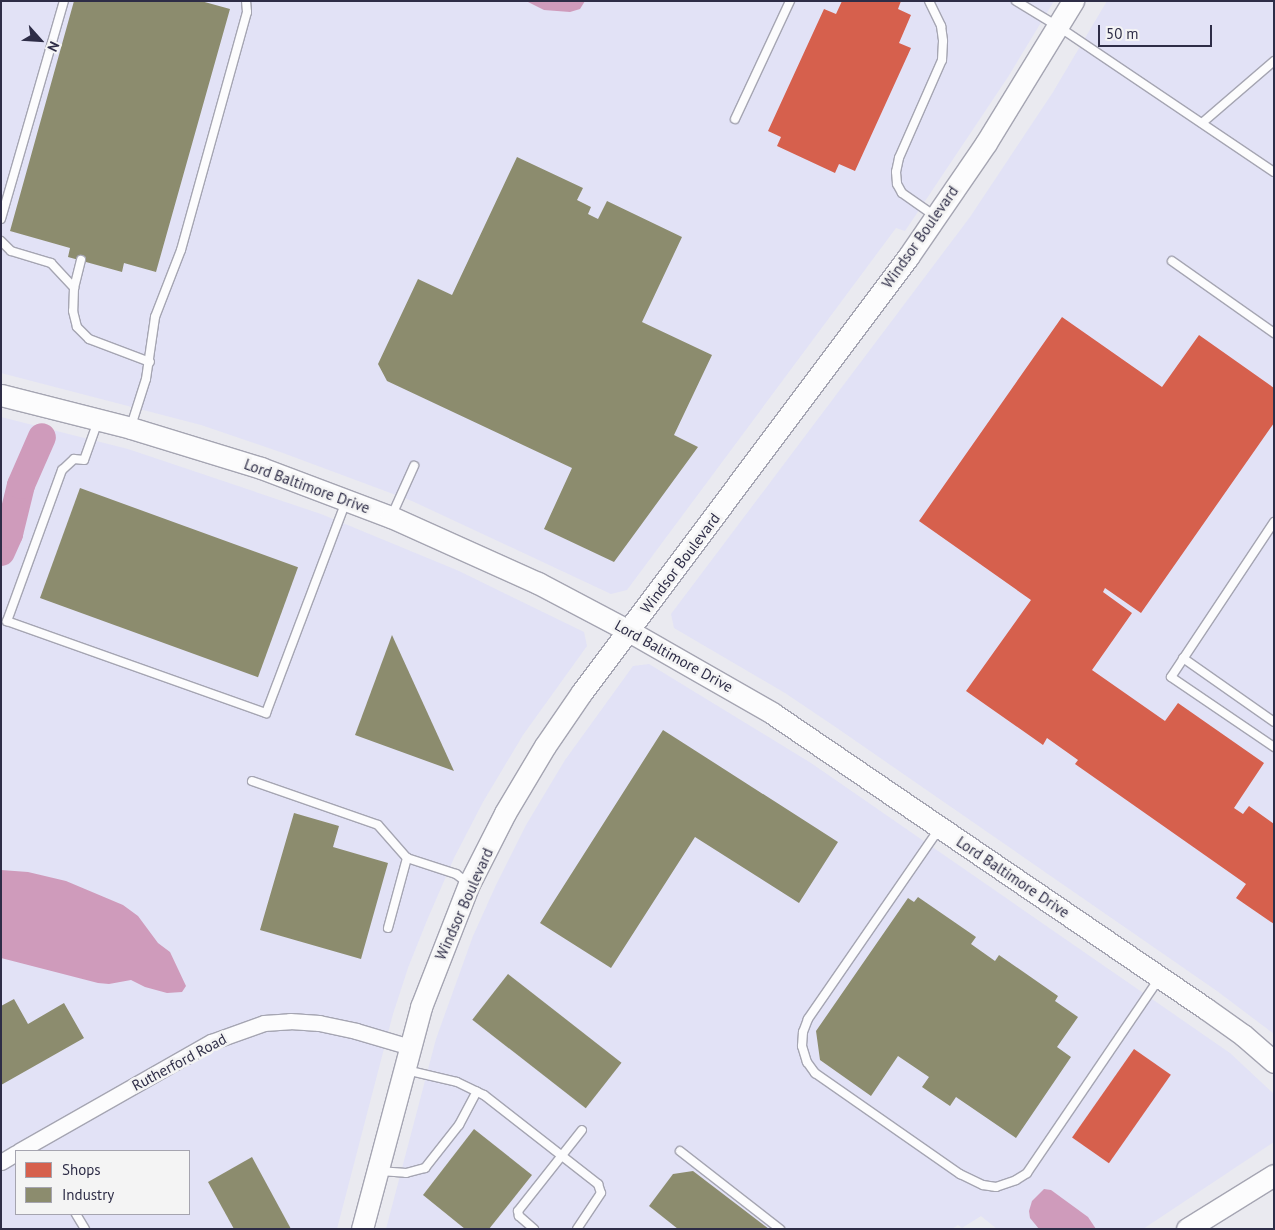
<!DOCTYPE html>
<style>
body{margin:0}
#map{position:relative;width:1275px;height:1230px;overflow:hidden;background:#eaeaf0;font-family:"PT Sans",sans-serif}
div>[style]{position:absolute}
.built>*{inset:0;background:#e2e2f6}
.water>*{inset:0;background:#cf9bbb}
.shops>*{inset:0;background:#d6604d;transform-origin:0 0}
.industry>*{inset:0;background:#8c8c6e;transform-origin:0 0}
.river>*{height:28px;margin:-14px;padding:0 14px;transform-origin:14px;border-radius:14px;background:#cf9bbb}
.roads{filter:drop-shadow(1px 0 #a5a5b2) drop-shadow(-1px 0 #a5a5b2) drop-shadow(0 1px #a5a5b2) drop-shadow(0 -1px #a5a5b2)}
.lane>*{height:8px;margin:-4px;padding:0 4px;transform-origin:4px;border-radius:4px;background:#fcfcfd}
.street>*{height:15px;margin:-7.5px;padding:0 7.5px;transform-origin:7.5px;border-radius:7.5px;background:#fcfcfd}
.secondary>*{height:21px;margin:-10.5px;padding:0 10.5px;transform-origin:10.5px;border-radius:10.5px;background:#fcfcfd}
span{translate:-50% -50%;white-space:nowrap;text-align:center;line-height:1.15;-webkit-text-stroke:5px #f4f4f4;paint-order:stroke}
.street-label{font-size:15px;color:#2e2d47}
.frame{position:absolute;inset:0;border:2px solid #2e2d47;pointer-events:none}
.legend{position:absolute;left:15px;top:1150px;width:175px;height:65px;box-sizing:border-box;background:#f4f4f4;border:1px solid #a5a4af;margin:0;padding:6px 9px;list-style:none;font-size:15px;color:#2e2d47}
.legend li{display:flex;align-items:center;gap:10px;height:25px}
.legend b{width:25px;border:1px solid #a5a4af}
.north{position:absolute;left:15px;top:15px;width:50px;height:50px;-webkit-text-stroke:4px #f4f4f4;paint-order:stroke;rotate:116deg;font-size:14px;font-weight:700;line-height:20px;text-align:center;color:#2e2d47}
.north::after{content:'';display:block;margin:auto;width:18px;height:22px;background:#2e2d47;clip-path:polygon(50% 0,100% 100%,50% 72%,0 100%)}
.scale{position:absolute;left:1098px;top:25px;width:114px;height:22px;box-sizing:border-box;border:2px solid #2e2d47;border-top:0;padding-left:6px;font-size:15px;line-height:18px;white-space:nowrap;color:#2e2d47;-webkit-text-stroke:4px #f4f4f4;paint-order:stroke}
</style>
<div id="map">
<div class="built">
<i style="clip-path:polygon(1px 1px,1054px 1px,1008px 77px,905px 231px,896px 228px,627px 590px,611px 594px,412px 501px,283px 453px,201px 425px,1px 373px)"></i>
<i style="clip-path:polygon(1107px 1px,1274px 1px,1274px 1034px,1217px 991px,834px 726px,785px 693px,674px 628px,671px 614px,970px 217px,1053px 92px)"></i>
<i style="clip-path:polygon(evenodd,1px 417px,128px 449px,321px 514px,459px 571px,584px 632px,587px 646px,523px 735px,483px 802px,454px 858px,428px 918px,408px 968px,393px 1014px,337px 1229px,1px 1229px,1px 417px,16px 1151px,189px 1151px,189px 1214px,16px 1214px,16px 1151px)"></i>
<i style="clip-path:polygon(649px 664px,811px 763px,1230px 1053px,1274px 1094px,1274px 1142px,1143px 1229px,997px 1229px,981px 1216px,962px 1228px,958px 1225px,952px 1229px,386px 1229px,436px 1039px,473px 936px,496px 885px,526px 825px,565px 760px,633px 666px)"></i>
</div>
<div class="water">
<i style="clip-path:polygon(526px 1px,585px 1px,580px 9px,570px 12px,544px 10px)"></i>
<i style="clip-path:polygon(1px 870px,28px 872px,66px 881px,123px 905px,138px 916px,158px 943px,170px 952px,186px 986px,182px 992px,167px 993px,145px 987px,131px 980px,109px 984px,98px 983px,1px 958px)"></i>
<i style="clip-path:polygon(1044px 1189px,1051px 1190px,1088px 1217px,1096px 1229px,1039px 1229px,1030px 1218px,1029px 1211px,1032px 1201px)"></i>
</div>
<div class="shops">
<i style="clip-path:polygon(842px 1px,901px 1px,898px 9px,911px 15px,899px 43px,911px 48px,855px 171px,839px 164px,835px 173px,777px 146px,781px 137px,768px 131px,824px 9px,836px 14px)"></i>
<i style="clip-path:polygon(1062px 317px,1162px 387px,1199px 335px,1274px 388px,1274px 423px,1141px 613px,1105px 588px,1103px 592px,1132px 613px,1092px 670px,1165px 721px,1178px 703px,1264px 763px,1234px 808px,1243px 814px,1249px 806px,1274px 824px,1274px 924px,1236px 898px,1246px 884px,1075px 764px,1078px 760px,1047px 738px,1043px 745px,966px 691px,1031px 600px,919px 521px)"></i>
<i style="left:1134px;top:1049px;width:45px;height:108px;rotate:35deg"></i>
</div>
<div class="industry">
<i style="clip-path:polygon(74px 1px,201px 1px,230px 9px,156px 272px,124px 263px,122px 272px,68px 257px,70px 248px,10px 231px)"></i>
<i style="clip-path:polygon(517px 157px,583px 188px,577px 200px,591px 207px,588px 214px,598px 219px,607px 201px,682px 237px,642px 322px,712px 355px,674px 435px,698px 447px,614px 562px,544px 529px,572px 468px,387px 381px,378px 364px,418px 279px,452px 295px)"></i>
<i style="left:80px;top:488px;width:232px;height:117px;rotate:20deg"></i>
<i style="clip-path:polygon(392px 635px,454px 771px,355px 735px)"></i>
<i style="clip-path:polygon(663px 730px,838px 842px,799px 903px,695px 837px,611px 968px,540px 923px)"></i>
<i style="clip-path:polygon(294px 813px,339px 826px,333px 847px,388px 863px,361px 959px,260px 930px)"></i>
<i style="clip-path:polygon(918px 897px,976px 937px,971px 944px,995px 961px,999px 955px,1058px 996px,1055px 1001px,1078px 1017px,1057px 1047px,1071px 1057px,1016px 1138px,956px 1097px,950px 1106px,922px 1087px,929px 1077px,898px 1056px,871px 1096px,820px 1060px,816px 1031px,908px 898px,914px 902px)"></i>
<i style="left:508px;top:974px;width:144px;height:58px;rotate:38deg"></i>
<i style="clip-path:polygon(14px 999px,28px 1024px,64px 1003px,84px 1038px,1px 1085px,1px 1006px)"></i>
<i style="clip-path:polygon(474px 1129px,532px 1175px,489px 1229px,465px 1229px,423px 1195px)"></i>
<i style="clip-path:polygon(252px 1157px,291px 1229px,234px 1229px,208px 1182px)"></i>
<i style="clip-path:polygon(693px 1171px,769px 1229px,678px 1229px,649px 1206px,673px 1174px)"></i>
</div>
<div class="river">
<i style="left:1px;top:552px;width:20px;rotate:-66deg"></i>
<i style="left:9px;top:534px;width:50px;rotate:-76.2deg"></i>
<i style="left:21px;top:485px;width:52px;rotate:-66.4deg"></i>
</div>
<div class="roads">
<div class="lane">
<i style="left:929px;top:1px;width:28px;rotate:64deg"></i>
<i style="left:941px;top:26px;width:15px;rotate:82deg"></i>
<i style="left:943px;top:41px;width:19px;rotate:93deg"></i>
<i style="left:942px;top:60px;width:107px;rotate:113.7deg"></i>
<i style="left:899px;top:158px;width:14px;rotate:102deg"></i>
<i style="left:896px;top:172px;width:12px;rotate:85deg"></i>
<i style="left:897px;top:184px;width:10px;rotate:61deg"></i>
<i style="left:902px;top:193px;width:39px;rotate:35deg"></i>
<i style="left:1016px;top:1px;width:50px;rotate:31.2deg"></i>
<i style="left:1059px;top:27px;width:259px;rotate:34deg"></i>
<i style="left:735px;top:119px;width:130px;rotate:-65deg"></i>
<i style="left:1202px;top:123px;width:95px;rotate:-40.7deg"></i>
<i style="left:1px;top:219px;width:227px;rotate:-73.9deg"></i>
<i style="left:1px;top:241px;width:14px;rotate:45deg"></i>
<i style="left:11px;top:251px;width:42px;rotate:16.7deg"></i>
<i style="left:51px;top:263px;width:34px;rotate:47deg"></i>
<i style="left:74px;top:288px;width:23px;rotate:92deg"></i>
<i style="left:73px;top:311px;width:16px;rotate:76deg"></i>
<i style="left:77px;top:327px;width:17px;rotate:45deg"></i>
<i style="left:89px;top:339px;width:65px;rotate:20.7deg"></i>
<i style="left:1172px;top:261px;width:125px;rotate:35.2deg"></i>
<i style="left:74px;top:288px;width:29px;rotate:-76deg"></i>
<i style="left:98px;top:421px;width:41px;rotate:109.7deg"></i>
<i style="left:84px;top:460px;width:10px;rotate:-174deg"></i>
<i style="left:74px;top:459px;width:16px;rotate:137deg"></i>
<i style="left:62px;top:470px;width:161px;rotate:110deg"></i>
<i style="left:7px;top:621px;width:275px;rotate:19.6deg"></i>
<i style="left:266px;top:713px;width:227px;rotate:-69.3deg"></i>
<i style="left:131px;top:426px;width:49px;rotate:-72.3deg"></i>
<i style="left:146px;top:379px;width:63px;rotate:-81.7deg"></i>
<i style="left:155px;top:317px;width:72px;rotate:-68.8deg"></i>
<i style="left:181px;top:250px;width:247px;rotate:-74.5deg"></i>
<i style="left:247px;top:12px;width:11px;rotate:-95deg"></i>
<i style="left:392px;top:515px;width:54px;rotate:-65.8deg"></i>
<i style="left:1274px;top:522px;width:186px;rotate:123.6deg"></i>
<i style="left:1171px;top:677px;width:125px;rotate:34.2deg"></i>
<i style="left:1183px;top:658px;width:111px;rotate:35.1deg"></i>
<i style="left:252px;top:781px;width:133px;rotate:19.2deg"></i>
<i style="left:378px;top:825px;width:44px;rotate:48.7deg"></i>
<i style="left:407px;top:858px;width:52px;rotate:18.1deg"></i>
<i style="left:456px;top:874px;width:15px;rotate:37deg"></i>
<i style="left:939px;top:829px;width:231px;rotate:124.6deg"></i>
<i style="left:808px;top:1019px;width:14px;rotate:111deg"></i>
<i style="left:803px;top:1032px;width:14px;rotate:94deg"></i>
<i style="left:802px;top:1046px;width:17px;rotate:73deg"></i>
<i style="left:807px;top:1062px;width:14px;rotate:54deg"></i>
<i style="left:815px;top:1073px;width:177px;rotate:34.9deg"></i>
<i style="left:960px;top:1174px;width:25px;rotate:26deg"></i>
<i style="left:983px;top:1185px;width:13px;rotate:9deg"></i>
<i style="left:996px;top:1187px;width:21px;rotate:-19deg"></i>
<i style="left:1016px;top:1180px;width:13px;rotate:-32deg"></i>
<i style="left:1027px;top:1173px;width:235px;rotate:-55.8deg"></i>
<i style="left:388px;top:928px;width:73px;rotate:-74.8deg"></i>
<i style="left:406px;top:1070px;width:52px;rotate:13.2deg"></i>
<i style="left:457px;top:1082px;width:30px;rotate:26deg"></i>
<i style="left:484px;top:1095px;width:145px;rotate:38deg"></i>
<i style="left:598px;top:1184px;width:9px;rotate:72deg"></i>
<i style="left:601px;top:1193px;width:43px;rotate:123.7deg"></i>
<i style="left:680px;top:1151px;width:127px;rotate:38deg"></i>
<i style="left:379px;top:1171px;width:27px;rotate:4deg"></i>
<i style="left:406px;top:1173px;width:20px;rotate:-15deg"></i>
<i style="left:425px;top:1168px;width:55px;rotate:-51.7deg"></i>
<i style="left:459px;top:1125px;width:38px;rotate:-62deg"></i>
<i style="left:76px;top:1214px;width:17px;rotate:59deg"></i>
<i style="left:534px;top:1229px;width:20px;rotate:-139deg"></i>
<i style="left:519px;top:1216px;width:5px;rotate:-101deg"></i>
<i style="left:518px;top:1211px;width:103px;rotate:-51.7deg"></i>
</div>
<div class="street">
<i style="left:19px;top:1151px;width:221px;rotate:-29.6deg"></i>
<i style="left:211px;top:1042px;width:56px;rotate:-19.7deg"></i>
<i style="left:264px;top:1023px;width:26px;rotate:-4deg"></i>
<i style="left:290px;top:1021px;width:29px;rotate:4deg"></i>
<i style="left:319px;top:1023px;width:38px;rotate:12deg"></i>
<i style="left:356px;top:1031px;width:56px;rotate:16.5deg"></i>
<i style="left:1px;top:1162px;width:17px;rotate:-31deg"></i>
</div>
<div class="secondary">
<i style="left:1px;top:395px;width:134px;rotate:14.2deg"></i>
<i style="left:131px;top:428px;width:136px;rotate:17.1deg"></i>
<i style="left:261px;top:468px;width:139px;rotate:20.7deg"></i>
<i style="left:391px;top:517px;width:161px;rotate:24.2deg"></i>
<i style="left:538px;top:583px;width:103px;rotate:27.8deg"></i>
<i style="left:629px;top:631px;width:165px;rotate:29.8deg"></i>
<i style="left:772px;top:713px;width:524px;rotate:34.27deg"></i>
<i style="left:1205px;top:1008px;width:47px;rotate:35.4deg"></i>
<i style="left:1243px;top:1035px;width:41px;rotate:41.1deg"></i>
<i style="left:362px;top:1229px;width:230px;rotate:-75.1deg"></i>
<i style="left:421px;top:1007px;width:132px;rotate:-68.7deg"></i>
<i style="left:469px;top:884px;width:80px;rotate:-63.1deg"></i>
<i style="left:505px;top:813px;width:78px;rotate:-59.2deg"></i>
<i style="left:545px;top:746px;width:65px;rotate:-55.6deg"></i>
<i style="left:582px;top:692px;width:544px;rotate:-53.15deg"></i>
<i style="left:908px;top:257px;width:138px;rotate:-55.6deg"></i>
<i style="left:986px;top:143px;width:167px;rotate:-58.5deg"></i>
<i style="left:1187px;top:1229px;width:102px;rotate:-31.8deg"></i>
</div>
</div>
<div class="street-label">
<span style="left:920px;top:237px;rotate:-55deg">Windsor Boulevard</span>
<span style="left:307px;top:486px;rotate:20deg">Lord Baltimore Drive</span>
<span style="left:680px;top:563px;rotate:-53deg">Windsor Boulevard</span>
<span style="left:674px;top:656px;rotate:29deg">Lord Baltimore Drive</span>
<span style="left:1013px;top:877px;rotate:34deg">Lord Baltimore Drive</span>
<span style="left:464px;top:904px;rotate:-66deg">Windsor Boulevard</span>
<span style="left:179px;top:1062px;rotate:-28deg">Rutherford Road</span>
</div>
<div class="frame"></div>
<ul class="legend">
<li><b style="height:14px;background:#d6604d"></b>Shops</li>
<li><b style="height:14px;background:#8c8c6e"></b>Industry</li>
</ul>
<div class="north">N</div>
<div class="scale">50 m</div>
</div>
